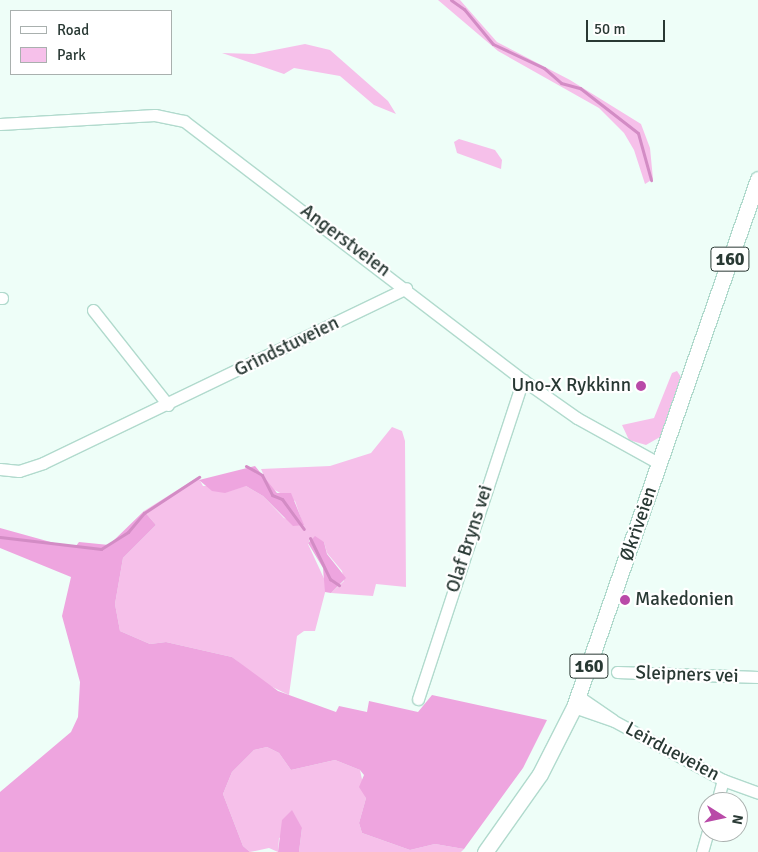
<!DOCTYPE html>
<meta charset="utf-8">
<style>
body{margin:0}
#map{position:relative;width:758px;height:852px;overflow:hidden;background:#eefef8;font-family:Signika,sans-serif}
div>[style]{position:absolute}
.green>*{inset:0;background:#f6c0ea}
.forest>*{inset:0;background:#eea5df}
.stream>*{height:3px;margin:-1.5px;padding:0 1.5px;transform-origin:1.5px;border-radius:1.5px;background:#d38cc5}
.roads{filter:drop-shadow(1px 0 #b1dacd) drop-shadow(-1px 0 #b1dacd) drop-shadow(0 1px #b1dacd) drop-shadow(0 -1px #b1dacd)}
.minor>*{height:11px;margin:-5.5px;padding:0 5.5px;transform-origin:5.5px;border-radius:5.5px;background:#fff}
.major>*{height:15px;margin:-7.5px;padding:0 7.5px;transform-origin:7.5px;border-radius:7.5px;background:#fff}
.dots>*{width:14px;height:14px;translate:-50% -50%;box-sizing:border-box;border:2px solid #fff;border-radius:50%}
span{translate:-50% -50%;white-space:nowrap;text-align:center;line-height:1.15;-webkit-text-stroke:4.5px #fff;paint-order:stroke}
.shield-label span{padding:1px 4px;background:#fff;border:1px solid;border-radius:4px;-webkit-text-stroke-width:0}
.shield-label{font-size:18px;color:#293934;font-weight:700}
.street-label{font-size:19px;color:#293934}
.poi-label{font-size:19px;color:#293934}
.right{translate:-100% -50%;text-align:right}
.left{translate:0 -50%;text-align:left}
.legend{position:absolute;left:10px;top:10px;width:162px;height:65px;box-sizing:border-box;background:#fff;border:1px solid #a9b0ae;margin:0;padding:6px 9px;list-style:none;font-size:15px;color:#293934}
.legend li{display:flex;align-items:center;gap:10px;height:25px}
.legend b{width:25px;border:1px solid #a9b0ae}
.north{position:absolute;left:698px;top:792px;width:50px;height:50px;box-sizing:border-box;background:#fff;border:1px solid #a9b0ae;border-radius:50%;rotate:100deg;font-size:14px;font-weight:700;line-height:20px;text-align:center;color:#293934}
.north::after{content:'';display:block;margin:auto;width:18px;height:22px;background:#b94aa8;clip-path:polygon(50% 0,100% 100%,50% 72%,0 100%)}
.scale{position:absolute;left:586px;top:20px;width:79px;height:22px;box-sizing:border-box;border:2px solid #293934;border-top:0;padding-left:6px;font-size:15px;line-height:18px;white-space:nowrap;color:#293934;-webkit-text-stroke:4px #fff;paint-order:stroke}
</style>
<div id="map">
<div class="green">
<i style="clip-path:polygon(438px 0,460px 0,497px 42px,570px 80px,641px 124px,650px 148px,653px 179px,645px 184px,634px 150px,624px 133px,599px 108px,498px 51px)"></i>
<i style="clip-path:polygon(305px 44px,330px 50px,388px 101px,396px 114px,374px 105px,340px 76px,294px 68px,284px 74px,222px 53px,254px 54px)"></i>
<i style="clip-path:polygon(459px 139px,495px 150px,502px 160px,501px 169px,457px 153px,454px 142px)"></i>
<i style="clip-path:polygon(677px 371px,681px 377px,660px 437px,646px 445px,629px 440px,622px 425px,654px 418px,672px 373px)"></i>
<i style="clip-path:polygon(392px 427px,402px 431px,405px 441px,406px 587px,376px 584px,373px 596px,331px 593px,344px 581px,342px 571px,327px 553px,324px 542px,310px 539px,308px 544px,327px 585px,315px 631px,304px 631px,297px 636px,289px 695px,266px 684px,232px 657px,166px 642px,150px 644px,120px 631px,115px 604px,123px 558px,156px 525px,144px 511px,198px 477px,203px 486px,246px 486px,263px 496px,284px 518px,303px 524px,295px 501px,269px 487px,261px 469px,330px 466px,371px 453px)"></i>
<i style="clip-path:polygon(267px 747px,279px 753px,291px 770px,335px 760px,360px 770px,366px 798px,359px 823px,362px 833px,410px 850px,435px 844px,464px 849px,461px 852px,299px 852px,302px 828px,279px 838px,278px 852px,269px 848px,250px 852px,243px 846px,223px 794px,232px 772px,254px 750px)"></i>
</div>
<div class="forest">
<i style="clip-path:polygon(255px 466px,277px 493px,291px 493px,304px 525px,293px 526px,263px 496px,246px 486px,225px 493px,212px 491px,199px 480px)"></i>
<i style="clip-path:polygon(144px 511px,156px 525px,123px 558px,115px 604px,120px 631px,150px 644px,166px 642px,232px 657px,278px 691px,336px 712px,339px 706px,367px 712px,369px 701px,418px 712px,432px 695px,547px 720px,523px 768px,464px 849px,435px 844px,410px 850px,362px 833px,359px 823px,366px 798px,359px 787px,364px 775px,360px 770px,335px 760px,291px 770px,279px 753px,267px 747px,254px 750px,232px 772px,223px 794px,243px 846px,250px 852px,0 852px,0 792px,71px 732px,78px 717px,80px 682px,62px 616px,71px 577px,0 548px,0 528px,65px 546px,76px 546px,79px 542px,109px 545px)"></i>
<i style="clip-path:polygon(315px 536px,324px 542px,327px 554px,346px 578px,331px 593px,325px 592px,323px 568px,308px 543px)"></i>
<i style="clip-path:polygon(292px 810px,302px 828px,299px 852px,278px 852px,282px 820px)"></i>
</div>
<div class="stream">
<i style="left:451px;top:0;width:16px;rotate:35deg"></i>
<i style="left:464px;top:9px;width:45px;rotate:50.4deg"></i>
<i style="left:493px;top:44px;width:56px;rotate:25.2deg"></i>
<i style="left:544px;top:68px;width:23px;rotate:41deg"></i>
<i style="left:561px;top:83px;width:20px;rotate:15deg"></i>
<i style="left:580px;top:88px;width:73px;rotate:37.8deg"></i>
<i style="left:638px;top:133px;width:49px;rotate:74.5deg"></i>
<i style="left:246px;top:466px;width:18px;rotate:29deg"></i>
<i style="left:262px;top:475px;width:22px;rotate:63deg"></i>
<i style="left:272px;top:495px;width:11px;rotate:22deg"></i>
<i style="left:282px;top:499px;width:37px;rotate:54deg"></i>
<i style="left:0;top:537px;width:102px;rotate:6.8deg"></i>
<i style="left:101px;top:549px;width:32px;rotate:-32deg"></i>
<i style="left:128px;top:532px;width:25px;rotate:-50deg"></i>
<i style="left:144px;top:513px;width:66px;rotate:-33.2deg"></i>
<i style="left:310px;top:538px;width:46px;rotate:64deg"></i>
<i style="left:330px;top:579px;width:11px;rotate:34deg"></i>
</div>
<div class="roads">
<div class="minor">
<i style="left:0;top:124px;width:155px;rotate:-3.3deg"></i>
<i style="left:155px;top:115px;width:30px;rotate:12deg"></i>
<i style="left:184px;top:121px;width:427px;rotate:37.4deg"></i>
<i style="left:523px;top:380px;width:66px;rotate:35.1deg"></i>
<i style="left:577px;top:418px;width:95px;rotate:29deg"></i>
<i style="left:0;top:298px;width:2px"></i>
<i style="left:93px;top:310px;width:121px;rotate:51.7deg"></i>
<i style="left:0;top:469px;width:19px;rotate:6deg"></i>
<i style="left:19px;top:471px;width:25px;rotate:-18deg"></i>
<i style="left:43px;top:463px;width:403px;rotate:-25.7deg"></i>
<i style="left:617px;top:672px;width:141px;rotate:2deg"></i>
<i style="left:578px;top:696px;width:42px;rotate:34.4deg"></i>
<i style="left:418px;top:699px;width:336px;rotate:-71.8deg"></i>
<i style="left:574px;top:707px;width:42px;rotate:19.3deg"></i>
<i style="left:614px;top:721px;width:124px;rotate:28.4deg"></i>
<i style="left:723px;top:780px;width:37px;rotate:20deg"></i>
<i style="left:717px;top:802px;width:23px;rotate:-75deg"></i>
<i style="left:702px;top:852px;width:22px;rotate:-74deg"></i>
</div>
<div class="major">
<i style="left:485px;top:852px;width:95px;rotate:-54.8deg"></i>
<i style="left:540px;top:774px;width:75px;rotate:-63.1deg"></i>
<i style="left:574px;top:707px;width:559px;rotate:-70.79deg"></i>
</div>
</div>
<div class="dots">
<i style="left:641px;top:386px;background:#b94aa8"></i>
<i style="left:625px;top:600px;background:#b94aa8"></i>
</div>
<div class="shield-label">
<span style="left:730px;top:259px">160</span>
<span style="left:589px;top:666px">160</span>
</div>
<div class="street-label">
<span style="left:345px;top:241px;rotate:37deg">Angerstveien</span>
<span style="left:287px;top:347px;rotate:-26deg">Grindstuveien</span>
<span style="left:639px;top:524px;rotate:-71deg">Økriveien</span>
<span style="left:470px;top:539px;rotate:-72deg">Olaf Bryns vei</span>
<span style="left:687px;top:675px;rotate:2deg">Sleipners vei</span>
<span style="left:672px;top:752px;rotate:28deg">Leirdueveien</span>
</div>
<div class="poi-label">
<span class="right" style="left:631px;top:386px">Uno-X Rykkinn</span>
<span class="left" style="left:635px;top:600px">Makedonien</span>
</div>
<ul class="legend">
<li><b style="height:6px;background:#fff"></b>Road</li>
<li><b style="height:14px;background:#f6c0ea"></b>Park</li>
</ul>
<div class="north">N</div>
<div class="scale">50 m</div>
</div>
